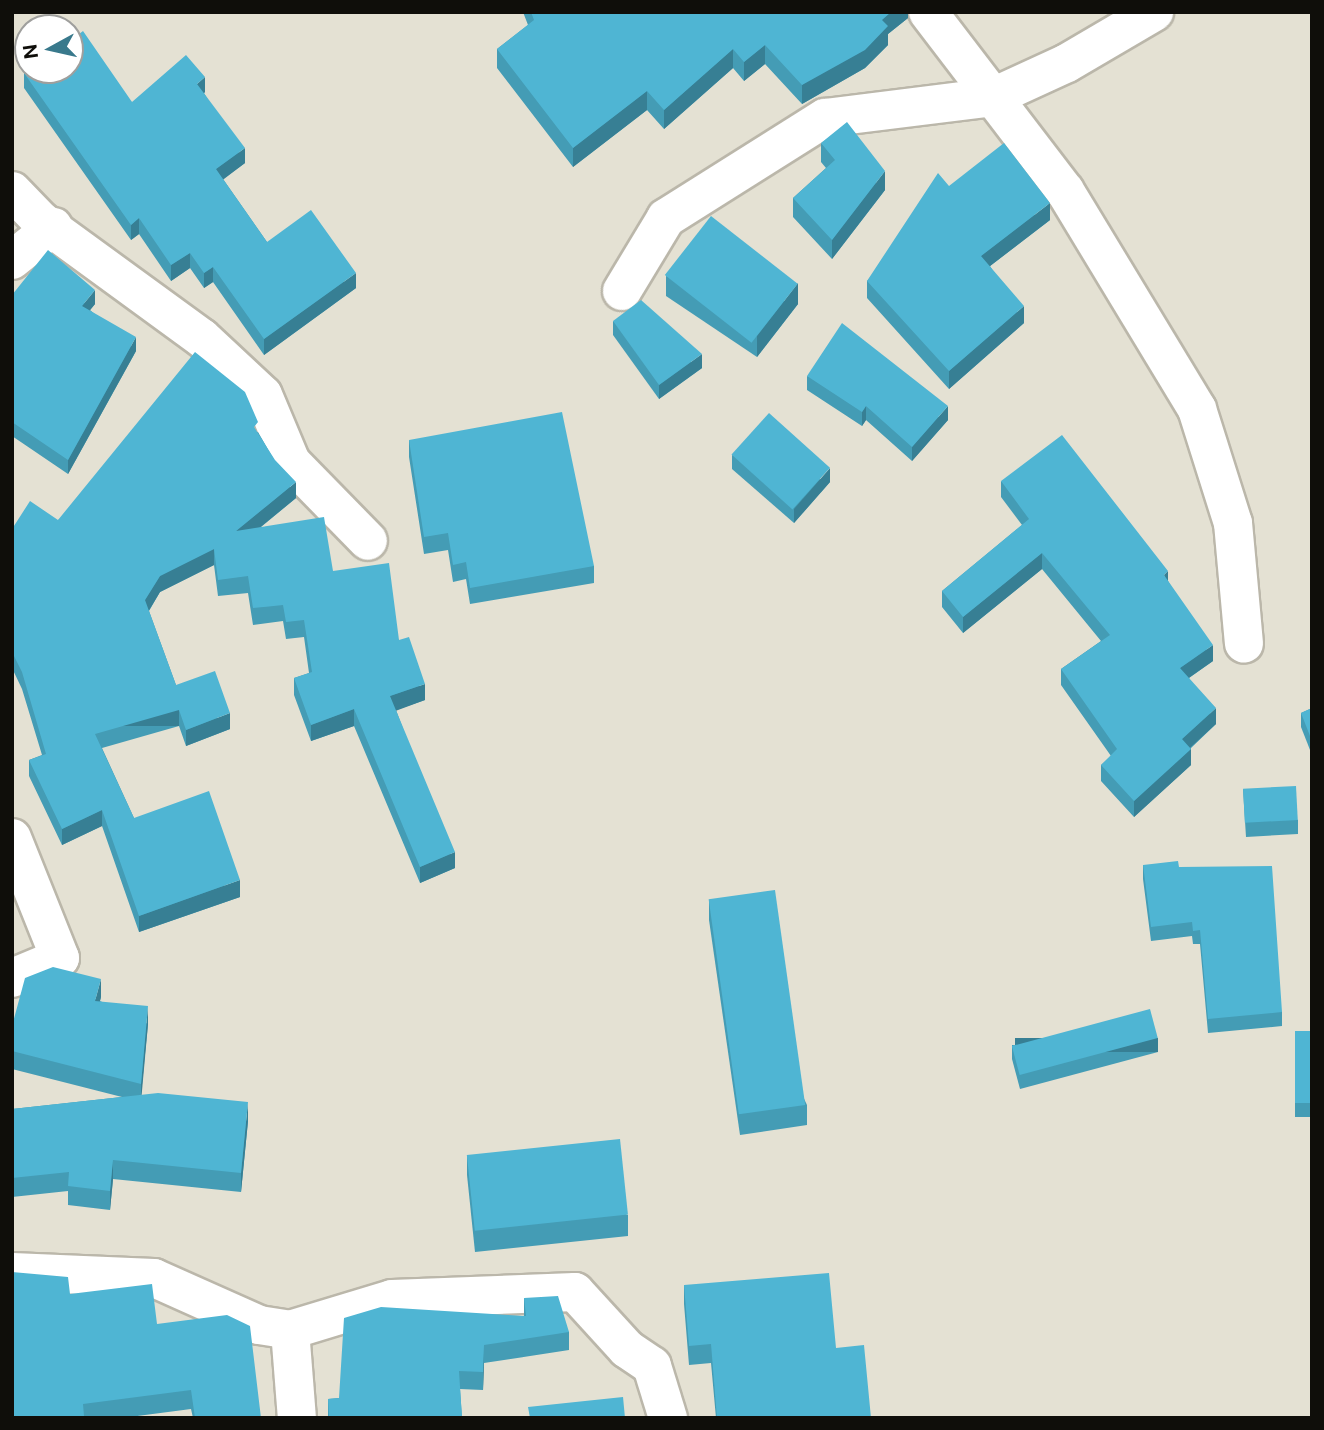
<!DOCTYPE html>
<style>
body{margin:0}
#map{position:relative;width:1324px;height:1430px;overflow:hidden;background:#e4e1d3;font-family:"Public Sans",sans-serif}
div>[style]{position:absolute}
.roads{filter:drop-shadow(2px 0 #bbb7aa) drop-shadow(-2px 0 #bbb7aa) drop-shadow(0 2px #bbb7aa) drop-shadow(0 -2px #bbb7aa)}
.minor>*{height:38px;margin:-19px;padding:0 19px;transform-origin:19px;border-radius:19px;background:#fff}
.wall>*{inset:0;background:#449cb5;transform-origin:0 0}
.shaded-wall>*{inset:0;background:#377f94;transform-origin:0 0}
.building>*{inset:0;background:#4fb5d3;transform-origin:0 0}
span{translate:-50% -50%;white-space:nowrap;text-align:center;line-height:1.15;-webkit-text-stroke:5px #fff;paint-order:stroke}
.frame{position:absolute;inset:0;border:14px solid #0f0e0a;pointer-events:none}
.north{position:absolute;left:14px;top:14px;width:70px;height:70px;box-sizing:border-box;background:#fff;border:2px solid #9f9f9d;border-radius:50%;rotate:262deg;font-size:19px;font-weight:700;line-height:28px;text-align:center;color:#0f0e0a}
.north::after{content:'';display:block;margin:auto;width:24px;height:32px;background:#39798c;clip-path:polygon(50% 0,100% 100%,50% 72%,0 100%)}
</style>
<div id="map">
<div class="roads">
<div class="minor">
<i style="left:928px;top:12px;width:225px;rotate:52.6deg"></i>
<i style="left:1065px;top:191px;width:255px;rotate:58.8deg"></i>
<i style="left:1197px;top:409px;width:120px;rotate:72.5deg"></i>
<i style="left:1233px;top:523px;width:121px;rotate:84.8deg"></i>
<i style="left:12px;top:191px;width:40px;rotate:46deg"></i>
<i style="left:40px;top:220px;width:200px;rotate:36.1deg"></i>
<i style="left:202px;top:338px;width:83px;rotate:43.1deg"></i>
<i style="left:263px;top:395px;width:73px;rotate:67.3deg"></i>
<i style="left:291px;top:462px;width:110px;rotate:45.7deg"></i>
<i style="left:12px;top:260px;width:53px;rotate:-38.8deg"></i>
<i style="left:622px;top:291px;width:85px;rotate:-58.9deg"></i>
<i style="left:666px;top:218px;width:188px;rotate:-32.2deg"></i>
<i style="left:825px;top:118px;width:169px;rotate:-7.1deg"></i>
<i style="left:993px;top:97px;width:81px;rotate:-24.7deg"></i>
<i style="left:1067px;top:63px;width:101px;rotate:-30.4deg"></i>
<i style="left:12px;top:838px;width:129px;rotate:68.2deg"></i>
<i style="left:60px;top:958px;width:52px;rotate:157.4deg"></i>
<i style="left:12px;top:1272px;width:142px;rotate:2.4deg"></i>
<i style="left:154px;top:1278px;width:115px;rotate:24.1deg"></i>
<i style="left:259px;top:1325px;width:31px;rotate:9deg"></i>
<i style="left:290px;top:1330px;width:107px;rotate:-16.9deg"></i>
<i style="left:392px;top:1299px;width:183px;rotate:-2.2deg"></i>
<i style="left:575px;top:1292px;width:77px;rotate:47.6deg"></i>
<i style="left:627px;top:1349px;width:30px;rotate:34deg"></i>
<i style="left:652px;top:1366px;width:54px;rotate:72.9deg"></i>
<i style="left:290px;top:1330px;width:88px;rotate:85.5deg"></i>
</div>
</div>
<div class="wall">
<i style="clip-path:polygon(523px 12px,908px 12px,908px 18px,888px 34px,888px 45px,865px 68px,802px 104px,765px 64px,744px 81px,733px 68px,664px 129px,647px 110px,573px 167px,497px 68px,497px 49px,528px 25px)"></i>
<i style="clip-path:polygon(24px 73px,132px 102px,205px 92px,204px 93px,245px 163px,223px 179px,267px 242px,356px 288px,264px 355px,213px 282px,204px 288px,190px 268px,171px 281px,139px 234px,131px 240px,24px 88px)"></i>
<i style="clip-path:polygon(821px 143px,885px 190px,832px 259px,793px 217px,793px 198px,826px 168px,821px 162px)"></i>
<i style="clip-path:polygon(949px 186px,1050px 220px,990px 266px,1024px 323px,949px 389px,867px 298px,867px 281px)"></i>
<i style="clip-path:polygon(666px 276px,798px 304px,757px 357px,666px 296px)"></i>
<i style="clip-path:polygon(12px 295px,95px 304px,90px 310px,136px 351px,68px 474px,12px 436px)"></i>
<i style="clip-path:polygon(613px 321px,702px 368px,659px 399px,613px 335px)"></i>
<i style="clip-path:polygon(807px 376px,948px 420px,912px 461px,866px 420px,862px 426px,807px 390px)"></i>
<i style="clip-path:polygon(258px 432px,296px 498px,261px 527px,333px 571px,399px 640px,425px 700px,396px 710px,455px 868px,420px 883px,354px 726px,311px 741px,294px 695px,294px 678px,309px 673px,304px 637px,286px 639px,283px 621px,253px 625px,248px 593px,218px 596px,214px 565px,160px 592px,149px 611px,176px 685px,230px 729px,186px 746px,179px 726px,102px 748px,134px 818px,240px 897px,139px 932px,102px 826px,62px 845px,29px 776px,29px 760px,42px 755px,22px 689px,12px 668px,12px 529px,58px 520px)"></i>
<i style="clip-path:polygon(409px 440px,594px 566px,594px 583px,470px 604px,466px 579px,453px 582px,448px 550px,424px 554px,409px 457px)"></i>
<i style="clip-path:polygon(732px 455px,830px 482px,794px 523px,732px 469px)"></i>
<i style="clip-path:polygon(1001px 481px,1168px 581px,1213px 661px,1189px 678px,1216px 724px,1191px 748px,1191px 765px,1134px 817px,1101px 781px,1101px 765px,1111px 756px,1061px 685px,1061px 669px,1101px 641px,1042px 569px,963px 633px,942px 607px,942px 591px,1022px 525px,1001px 497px)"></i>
<i style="clip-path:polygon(1312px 708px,1312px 755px,1301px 727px,1301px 713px)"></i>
<i style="clip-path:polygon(1243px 789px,1298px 820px,1298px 834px,1246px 837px)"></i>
<i style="clip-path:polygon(1143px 865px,1179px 867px,1282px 1012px,1282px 1026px,1208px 1033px,1200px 944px,1193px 944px,1192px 936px,1151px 941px,1143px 879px)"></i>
<i style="clip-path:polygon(709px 900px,807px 1105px,807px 1125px,740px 1135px,709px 920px)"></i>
<i style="clip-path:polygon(101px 997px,100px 1001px,148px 1024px,141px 1095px,248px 1121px,241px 1192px,113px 1179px,110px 1210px,68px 1205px,68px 1191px,12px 1197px,12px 1109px,122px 1097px,12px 1069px,12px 1026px)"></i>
<i style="left:1295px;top:1031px;width:17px;height:86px"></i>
<i style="clip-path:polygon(1012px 1045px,1158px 1052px,1020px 1089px,1012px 1059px)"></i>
<i style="clip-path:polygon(467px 1155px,628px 1215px,628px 1236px,475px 1252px,467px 1175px)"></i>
<i style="clip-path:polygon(684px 1285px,836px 1348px,871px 1418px,716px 1418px,711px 1363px,689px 1365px,684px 1304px)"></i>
<i style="clip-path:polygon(70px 1294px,157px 1324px,261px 1418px,193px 1418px,191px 1409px,122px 1418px,12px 1418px)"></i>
<i style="clip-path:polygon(524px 1298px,569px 1332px,569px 1350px,484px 1363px,483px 1390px,460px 1389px,462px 1418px,328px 1418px,328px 1399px,339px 1398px,524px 1316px)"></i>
</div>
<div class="shaded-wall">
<i style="clip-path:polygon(891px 12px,908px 12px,908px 18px,888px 34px,888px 45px,865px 68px,802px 104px,802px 85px)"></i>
<i style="clip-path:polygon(765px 45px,765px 64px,744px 81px,744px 62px)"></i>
<i style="clip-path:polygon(733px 49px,733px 68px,664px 129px,664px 110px)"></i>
<i style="clip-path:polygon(205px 77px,205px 92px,197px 100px,197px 84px)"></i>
<i style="clip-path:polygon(647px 91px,647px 110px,573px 167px,573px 148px)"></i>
<i style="clip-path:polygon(245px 148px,245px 163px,216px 185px,216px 169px)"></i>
<i style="clip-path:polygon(885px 171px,885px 190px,832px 259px,832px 240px)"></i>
<i style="clip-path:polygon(1050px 203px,1050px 220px,981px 273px,981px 256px)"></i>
<i style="clip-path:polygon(139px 218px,139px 234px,131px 240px,131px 225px)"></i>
<i style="clip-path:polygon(190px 253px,190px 268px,171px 281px,171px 265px)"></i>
<i style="clip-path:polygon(213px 267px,213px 282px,204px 288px,204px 273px)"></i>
<i style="clip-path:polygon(356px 273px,356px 288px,264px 355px,264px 339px)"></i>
<i style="clip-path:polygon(798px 283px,798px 304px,757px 357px,757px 336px)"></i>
<i style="clip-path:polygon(95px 290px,95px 304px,82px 320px,82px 306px)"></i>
<i style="clip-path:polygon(1024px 306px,1024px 323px,949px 389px,949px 371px)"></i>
<i style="clip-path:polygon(136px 337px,136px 351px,68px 474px,68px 460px)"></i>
<i style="clip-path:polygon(702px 354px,702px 368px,659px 399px,659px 385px)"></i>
<i style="clip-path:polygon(866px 406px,866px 420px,862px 426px,862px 412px)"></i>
<i style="clip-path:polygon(948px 406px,948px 420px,912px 461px,912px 447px)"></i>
<i style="clip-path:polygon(830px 468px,830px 482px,794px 523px,794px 509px)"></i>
<i style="clip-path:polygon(296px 482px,296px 498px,236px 547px,236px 531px)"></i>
<i style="clip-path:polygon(214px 549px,214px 565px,160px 592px,145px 617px,145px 600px,160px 576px)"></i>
<i style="clip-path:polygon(1042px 553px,1042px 569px,963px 633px,963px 617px)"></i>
<i style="clip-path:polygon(1168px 571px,1168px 587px,1164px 575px)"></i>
<i style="clip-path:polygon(1213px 645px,1213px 661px,1180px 684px,1180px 668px)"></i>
<i style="clip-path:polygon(425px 684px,425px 700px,390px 713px,390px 696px)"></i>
<i style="clip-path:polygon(1216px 708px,1216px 724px,1182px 755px,1182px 739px)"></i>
<i style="clip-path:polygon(354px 709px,354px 726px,311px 741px,311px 725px)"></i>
<i style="left:179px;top:710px;width:16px;height:87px;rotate:90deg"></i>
<i style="clip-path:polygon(230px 713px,230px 729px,186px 746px,186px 730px)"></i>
<i style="clip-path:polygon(1191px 749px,1191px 765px,1134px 817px,1134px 801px)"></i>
<i style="clip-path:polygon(102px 810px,102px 826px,62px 845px,62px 829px)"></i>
<i style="clip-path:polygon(455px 852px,455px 868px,420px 883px,420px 867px)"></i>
<i style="clip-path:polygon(240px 880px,240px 897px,139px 932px,139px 916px)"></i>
<i style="clip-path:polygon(101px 979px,101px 997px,95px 1019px,95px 1001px)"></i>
<i style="clip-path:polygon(148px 1006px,148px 1024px,141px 1102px,141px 1084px)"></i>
<i style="left:1158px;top:1038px;width:14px;height:143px;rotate:90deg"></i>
<i style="clip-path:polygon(248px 1102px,248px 1121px,241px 1192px,241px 1173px)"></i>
<i style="clip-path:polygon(113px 1160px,113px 1179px,110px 1210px,110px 1191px)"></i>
<i style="clip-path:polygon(484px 1345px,484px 1363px,483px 1390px,483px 1372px)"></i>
</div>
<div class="building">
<i style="clip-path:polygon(531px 12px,891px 12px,882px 20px,888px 26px,865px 50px,802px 85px,765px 45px,744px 62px,733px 49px,664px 110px,647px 91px,573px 148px,497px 49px,534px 20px)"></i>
<i style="clip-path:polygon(83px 31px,132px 102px,186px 55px,205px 77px,197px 84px,245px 148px,216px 169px,267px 242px,311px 210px,356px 273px,264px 339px,213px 267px,204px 273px,190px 253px,171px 265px,139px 218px,131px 225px,24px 73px,28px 70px,70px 70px,70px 41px)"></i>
<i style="clip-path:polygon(847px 122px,885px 171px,832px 240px,793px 198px,835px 160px,821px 143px)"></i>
<i style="clip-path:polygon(1004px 143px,1050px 203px,981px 256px,1024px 306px,949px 371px,867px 281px,938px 173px,949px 186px)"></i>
<i style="left:711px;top:216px;width:110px;height:75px;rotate:38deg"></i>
<i style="clip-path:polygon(48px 250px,95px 290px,82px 306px,136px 337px,68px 460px,12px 422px,12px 295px)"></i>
<i style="clip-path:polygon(641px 300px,702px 354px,659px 385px,613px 321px)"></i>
<i style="clip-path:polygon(842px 323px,948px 406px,912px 447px,866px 406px,862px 412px,807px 376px)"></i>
<i style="clip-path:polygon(195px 352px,245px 392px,258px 422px,254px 427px,275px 460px,296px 482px,236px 531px,324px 517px,333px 571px,389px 563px,399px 640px,409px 637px,425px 684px,390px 696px,455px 852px,420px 867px,354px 709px,311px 725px,294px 678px,312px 672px,304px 620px,286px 622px,283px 605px,253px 608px,248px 576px,218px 580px,214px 549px,160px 576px,145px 600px,176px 685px,215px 671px,230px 713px,186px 730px,179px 710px,95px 734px,134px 818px,209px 791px,240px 880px,139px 916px,102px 810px,62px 829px,29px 760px,46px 754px,22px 672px,12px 652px,12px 529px,30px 501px,58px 520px)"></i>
<i style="clip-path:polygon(562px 412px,594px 566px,470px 588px,466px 562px,453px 565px,448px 533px,424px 537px,409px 440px)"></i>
<i style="left:769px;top:413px;width:82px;height:56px;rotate:42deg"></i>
<i style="clip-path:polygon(1062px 435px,1168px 571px,1164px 575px,1213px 645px,1180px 668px,1216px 708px,1182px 739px,1191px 749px,1134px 801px,1101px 765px,1117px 749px,1061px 669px,1110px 635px,1042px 553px,963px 617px,942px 591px,1029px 519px,1001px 481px)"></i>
<i style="clip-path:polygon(1312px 708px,1312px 741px,1301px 713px)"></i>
<i style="left:1296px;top:786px;width:34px;height:53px;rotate:87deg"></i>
<i style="clip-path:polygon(1178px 861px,1179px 867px,1272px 866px,1282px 1012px,1208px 1019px,1200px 930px,1193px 931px,1192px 922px,1151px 927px,1143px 865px)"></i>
<i style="left:775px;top:890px;width:217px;height:67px;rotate:82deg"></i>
<i style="clip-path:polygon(53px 967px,101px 979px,95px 1001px,148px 1006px,141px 1084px,12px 1051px,12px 1026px,25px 978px)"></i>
<i style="left:1150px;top:1009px;width:30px;height:143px;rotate:75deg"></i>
<i style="left:1295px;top:1031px;width:17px;height:72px"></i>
<i style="clip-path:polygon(158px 1093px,248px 1102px,241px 1173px,113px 1160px,110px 1191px,68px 1186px,69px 1172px,12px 1178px,12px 1109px)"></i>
<i style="left:620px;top:1139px;width:76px;height:154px;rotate:84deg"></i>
<i style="clip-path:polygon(12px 1272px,68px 1277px,70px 1294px,152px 1284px,157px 1324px,227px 1315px,250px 1326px,261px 1418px,195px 1418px,191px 1390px,83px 1404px,84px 1416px,72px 1418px,12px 1418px)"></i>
<i style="clip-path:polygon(829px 1273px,836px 1348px,864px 1345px,871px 1418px,717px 1418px,711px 1344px,689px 1346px,684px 1285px)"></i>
<i style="clip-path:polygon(558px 1296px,569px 1332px,484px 1345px,483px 1372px,459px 1371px,462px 1418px,329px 1418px,328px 1399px,339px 1398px,344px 1318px,381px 1307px,526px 1316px,524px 1298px)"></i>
<i style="clip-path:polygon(623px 1397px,625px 1418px,530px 1418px,528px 1407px)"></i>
</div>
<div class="frame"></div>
<div class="north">N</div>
</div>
